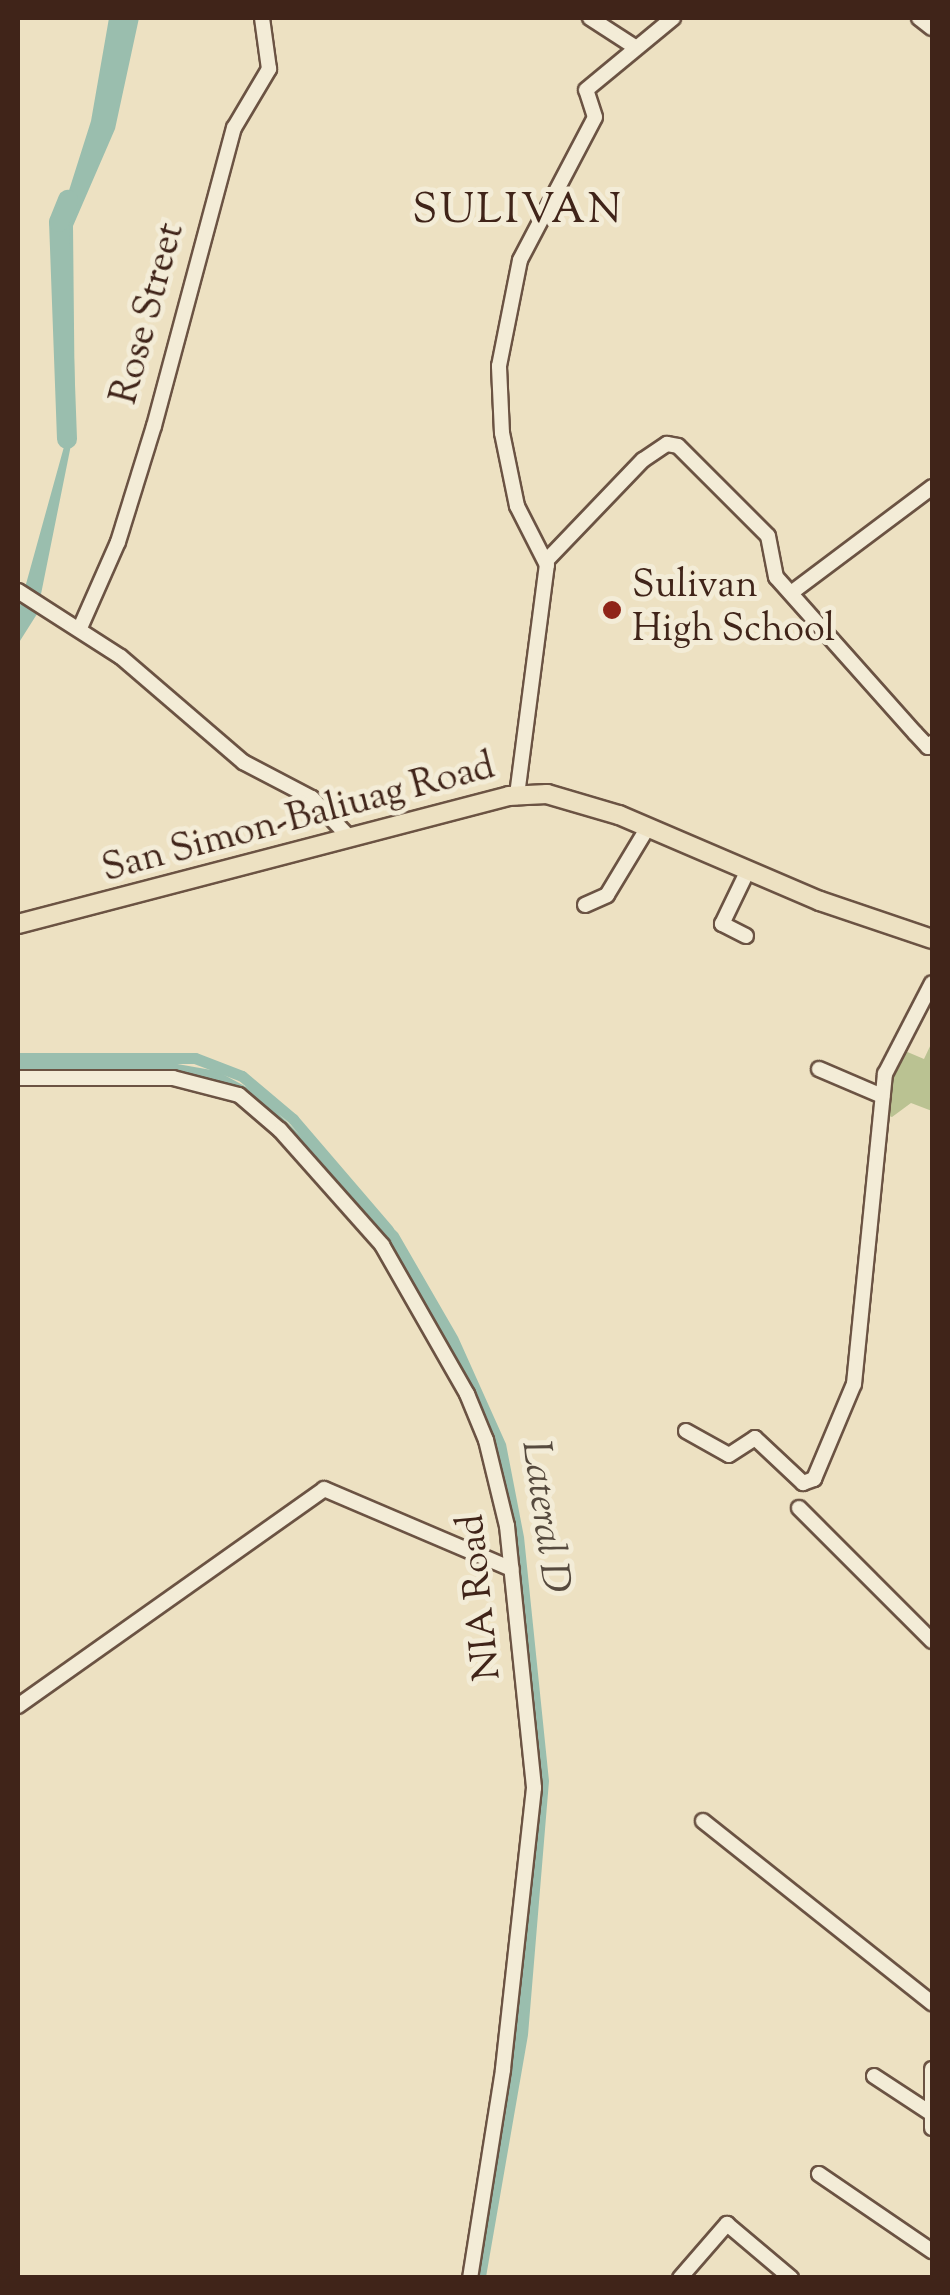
<!DOCTYPE html>
<style>
body{margin:0}
#map{position:relative;width:950px;height:2295px;overflow:hidden;background:#ede1c2;font-family:"Sorts Mill Goudy",serif}
div>[style]{position:absolute}
.green>*{inset:0;background:#bac292}
.water>*{inset:0;background:#9abeae}
.canal>*{height:11px;margin:-5.5px;padding:0 5.5px;transform-origin:5.5px;border-radius:5.5px;background:#9abeae}
.river>*{height:20px;margin:-10px;padding:0 10px;transform-origin:10px;border-radius:10px;background:#9abeae}
.roads{filter:drop-shadow(2px 0 #6b5343) drop-shadow(-2px 0 #6b5343) drop-shadow(0 2px #6b5343) drop-shadow(0 -2px #6b5343)}
.minor>*{height:14px;margin:-7px;padding:0 7px;transform-origin:7px;border-radius:7px;background:#f3ecd7}
.major>*{height:18px;margin:-9px;padding:0 9px;transform-origin:9px;border-radius:9px;background:#ede1c2}
.dots>*{width:28px;height:28px;translate:-50% -50%;box-sizing:border-box;border:5px solid #f3ecd7;border-radius:50%}
span{translate:-50% -50%;white-space:nowrap;text-align:center;line-height:1.15;-webkit-text-stroke:10px #f3ecd7;paint-order:stroke}
.street-label{font-size:38px;color:#402419}
.poi-label{font-size:38px;color:#402419}
.left{translate:0 -50%;text-align:left}
.water-label{font-size:40px;color:#564a3e;font-style:italic}
.quarter-label{font-size:42px;color:#402419;letter-spacing:2.5px}
.frame{position:absolute;inset:0;border:20px solid #402419;pointer-events:none}
</style>
<div id="map">
<div class="green">
<i style="clip-path:polygon(932px 1042px,932px 1111px,911px 1103px,892px 1117px,883px 1114px,898px 1048px,924px 1059px)"></i>
</div>
<div class="water">
<i style="clip-path:polygon(109px 18px,139px 18px,115px 129px,73px 226px,75px 425px,37px 614px,18px 644px,18px 613px,70px 425px,59px 222px,91px 121px)"></i>
<i style="clip-path:polygon(166px 1062px,217px 1071px,259px 1094px,398px 1233px,458px 1337px,506px 1444px,524px 1537px,549px 1781px,528px 2035px,486px 2277px,473px 2277px,487px 2222px,537px 1813px,504px 1479px,387px 1248px,227px 1085px,162px 1074px,18px 1074px,18px 1063px)"></i>
</div>
<div class="canal">
<i style="left:18px;top:1058px;width:177px"></i>
<i style="left:195px;top:1058px;width:50px;rotate:21deg"></i>
<i style="left:242px;top:1076px;width:67px;rotate:40.1deg"></i>
<i style="left:293px;top:1119px;width:146px;rotate:49.4deg"></i>
</div>
<div class="river">
<i style="left:67px;top:439px;width:217px;rotate:-92.1deg"></i>
<i style="left:59px;top:222px;width:24px;rotate:-68deg"></i>
</div>
<div class="roads">
<div class="minor">
<i style="left:590px;top:18px;width:54px;rotate:32.8deg"></i>
<i style="left:919px;top:18px;width:16px;rotate:38deg"></i>
<i style="left:546px;top:561px;width:140px;rotate:-46.2deg"></i>
<i style="left:643px;top:460px;width:29px;rotate:-34deg"></i>
<i style="left:667px;top:444px;width:11px;rotate:10deg"></i>
<i style="left:678px;top:446px;width:127px;rotate:45deg"></i>
<i style="left:768px;top:536px;width:42px;rotate:79deg"></i>
<i style="left:776px;top:577px;width:209px;rotate:48.3deg"></i>
<i style="left:915px;top:733px;width:19px;rotate:47deg"></i>
<i style="left:928px;top:747px;width:6px;rotate:-45deg"></i>
<i style="left:18px;top:591px;width:122px;rotate:32.7deg"></i>
<i style="left:121px;top:657px;width:161px;rotate:40.7deg"></i>
<i style="left:243px;top:762px;width:78px;rotate:27.6deg"></i>
<i style="left:312px;top:798px;width:55px;rotate:46.5deg"></i>
<i style="left:791px;top:593px;width:176px;rotate:-36.9deg"></i>
<i style="left:80px;top:628px;width:94px;rotate:-66.2deg"></i>
<i style="left:118px;top:542px;width:121px;rotate:-72.8deg"></i>
<i style="left:154px;top:426px;width:309px;rotate:-75deg"></i>
<i style="left:234px;top:128px;width:69px;rotate:-59.3deg"></i>
<i style="left:269px;top:69px;width:51px;rotate:-97.8deg"></i>
<i style="left:517px;top:795px;width:232px;rotate:-82.6deg"></i>
<i style="left:547px;top:565px;width:66px;rotate:-117deg"></i>
<i style="left:517px;top:506px;width:75px;rotate:-101.6deg"></i>
<i style="left:502px;top:433px;width:67px;rotate:-92.6deg"></i>
<i style="left:499px;top:366px;width:108px;rotate:-78.8deg"></i>
<i style="left:520px;top:260px;width:161px;rotate:-62.3deg"></i>
<i style="left:595px;top:117px;width:28px;rotate:-108deg"></i>
<i style="left:586px;top:90px;width:113px;rotate:-39.6deg"></i>
<i style="left:585px;top:905px;width:24px;rotate:-24deg"></i>
<i style="left:607px;top:895px;width:79px;rotate:-58.9deg"></i>
<i style="left:746px;top:936px;width:27px;rotate:-153deg"></i>
<i style="left:722px;top:924px;width:60px;rotate:-64.3deg"></i>
<i style="left:819px;top:1069px;width:69px;rotate:23.2deg"></i>
<i style="left:18px;top:1078px;width:155px"></i>
<i style="left:173px;top:1078px;width:68px;rotate:14.4deg"></i>
<i style="left:239px;top:1095px;width:54px;rotate:40.5deg"></i>
<i style="left:280px;top:1130px;width:154px;rotate:48.4deg"></i>
<i style="left:382px;top:1245px;width:172px;rotate:60.3deg"></i>
<i style="left:467px;top:1394px;width:50px;rotate:67.6deg"></i>
<i style="left:486px;top:1440px;width:89px;rotate:76.3deg"></i>
<i style="left:507px;top:1526px;width:263px;rotate:84.1deg"></i>
<i style="left:534px;top:1788px;width:284px;rotate:96.3deg"></i>
<i style="left:503px;top:2070px;width:211px;rotate:99deg"></i>
<i style="left:686px;top:1431px;width:49px;rotate:29.2deg"></i>
<i style="left:729px;top:1455px;width:31px;rotate:-33deg"></i>
<i style="left:755px;top:1438px;width:66px;rotate:43.2deg"></i>
<i style="left:803px;top:1483px;width:12px;rotate:-20deg"></i>
<i style="left:814px;top:1479px;width:103px;rotate:-67.2deg"></i>
<i style="left:854px;top:1384px;width:312px;rotate:-84.3deg"></i>
<i style="left:885px;top:1074px;width:102px;rotate:-62.7deg"></i>
<i style="left:799px;top:1508px;width:188px;rotate:45deg"></i>
<i style="left:18px;top:1706px;width:375px;rotate:-35.3deg"></i>
<i style="left:324px;top:1489px;width:204px;rotate:23.1deg"></i>
<i style="left:703px;top:1821px;width:293px;rotate:38.5deg"></i>
<i style="left:932px;top:2069px;width:59px;rotate:90deg"></i>
<i style="left:874px;top:2076px;width:69px;rotate:33.2deg"></i>
<i style="left:819px;top:2174px;width:137px;rotate:34.3deg"></i>
<i style="left:680px;top:2278px;width:72px;rotate:-49deg"></i>
<i style="left:727px;top:2224px;width:84px;rotate:40.2deg"></i>
</div>
<div class="major">
<i style="left:18px;top:924px;width:507px;rotate:-14.61deg"></i>
<i style="left:509px;top:796px;width:38px;rotate:-3deg"></i>
<i style="left:547px;top:794px;width:75px;rotate:16.3deg"></i>
<i style="left:619px;top:815px;width:219px;rotate:23.2deg"></i>
<i style="left:820px;top:901px;width:118px;rotate:18.7deg"></i>
</div>
</div>
<div class="dots">
<i style="left:612px;top:610px;background:#8f2418"></i>
</div>
<div class="street-label">
<span style="left:150px;top:314px;rotate:-75deg">Rose Street</span>
<span style="left:299px;top:820px;rotate:-15deg">San Simon-Baliuag Road</span>
<span style="left:482px;top:1597px;rotate:-96deg">NIA Road</span>
</div>
<div class="poi-label">
<span class="left" style="left:632px;top:610px">Sulivan<br>High School</span>
</div>
<div class="water-label">
<span style="left:543px;top:1517px;rotate:82deg">Lateral D</span>
</div>
<div class="quarter-label">
<span style="left:518px;top:212px">SULIVAN</span>
</div>
<div class="frame"></div>
</div>
